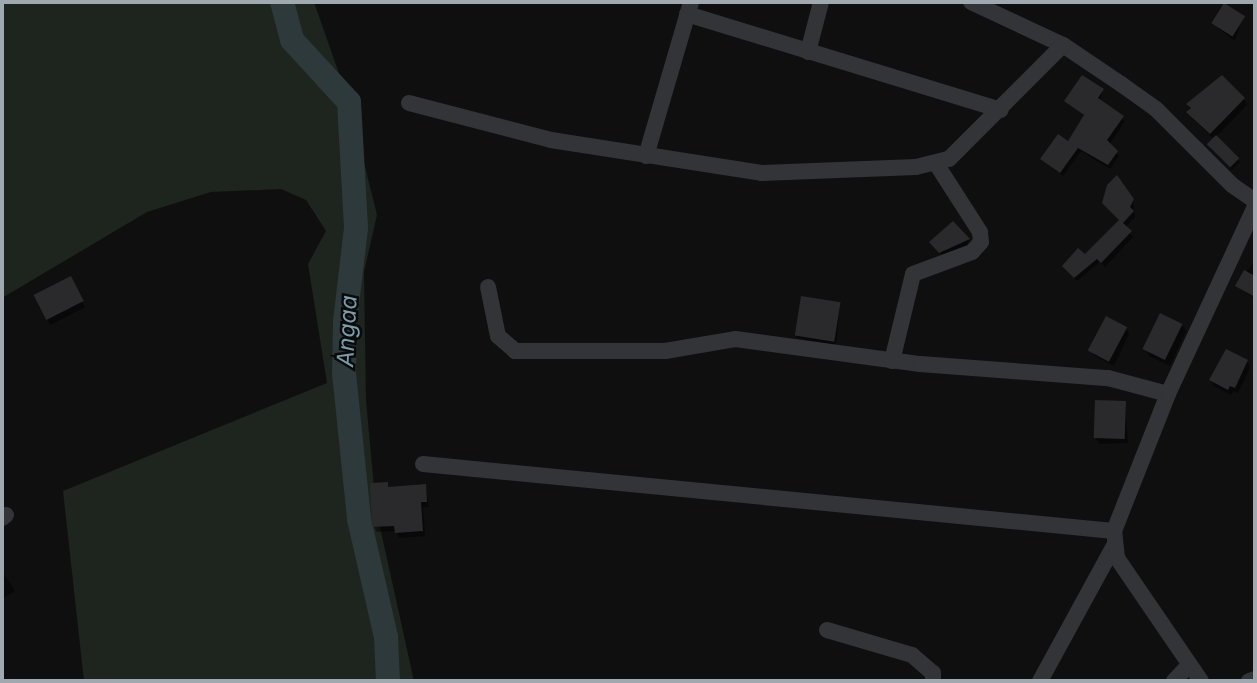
<!DOCTYPE html>
<style>
body{margin:0}
#map{position:relative;width:1257px;height:683px;overflow:hidden;background:#0f0f10;font-family:Inter,sans-serif}
div>[style]{position:absolute}
.green>*{inset:0;background:#1e241e}
.shadow>*{inset:0;background:#0007;transform-origin:0 0}
.river>*{height:24px;margin:-12px;padding:0 12px;transform-origin:12px;border-radius:12px;background:#2e393c}
.building>*{inset:0;background:#2a2a2c;transform-origin:0 0}
.minor>*{height:16px;margin:-8px;padding:0 8px;transform-origin:8px;border-radius:8px;background:#323437}
span{translate:-50% -50%;white-space:nowrap;text-align:center;line-height:1.15;-webkit-text-stroke:5px #0a0a0b;paint-order:stroke}
.water-label{font-size:23px;color:#7a9da9;font-style:italic}
.frame{position:absolute;inset:0;border:4px solid #a1a9b0;pointer-events:none}
</style>
<div id="map">
<div class="green">
<i style="clip-path:polygon(2px 2px,314px 2px,349px 102px,377px 215px,364px 272px,366px 400px,376px 509px,414px 681px,84px 681px,63px 491px,327px 383px,308px 264px,326px 231px,306px 200px,281px 189px,211px 192px,147px 212px,2px 298px)"></i>
</div>
<div class="shadow">
<i style="clip-path:polygon(1243px 17px,1235px 41px,1212px 23px)"></i>
<i style="clip-path:polygon(1102px 91px,1100px 102px,1125px 121px,1109px 145px,1119px 156px,1110px 169px,1081px 151px,1063px 176px,1042px 160px,1068px 143px,1085px 117px,1066px 101px)"></i>
<i style="clip-path:polygon(1244px 99px,1247px 105px,1216px 137px,1240px 162px,1232px 170px,1211px 149px,1215px 140px,1192px 118px,1188px 104px)"></i>
<i style="clip-path:polygon(1133px 200px,1135px 217px,1125px 227px,1133px 237px,1105px 267px,1100px 262px,1077px 281px,1064px 267px,1085px 256px,1120px 221px)"></i>
<i style="clip-path:polygon(953px 223px,969px 239px,967px 247px,943px 256px,934px 245px)"></i>
<i style="clip-path:polygon(1255px 260px,1255px 299px,1237px 286px)"></i>
<i style="left:70px;top:278px;width:33px;height:39px;rotate:63deg"></i>
<i style="clip-path:polygon(840px 304px,836px 345px,797px 338px,795px 334px)"></i>
<i style="clip-path:polygon(1182px 325px,1186px 331px,1170px 366px,1149px 356px,1146px 350px)"></i>
<i style="clip-path:polygon(1126px 328px,1129px 334px,1114px 366px,1095px 356px,1091px 350px)"></i>
<i style="clip-path:polygon(1247px 361px,1250px 368px,1238px 393px,1234px 391px,1231px 395px,1214px 386px,1211px 380px)"></i>
<i style="clip-path:polygon(1125px 403px,1128px 443px,1099px 444px,1096px 438px)"></i>
<i style="clip-path:polygon(387px 484px,389px 489px,425px 486px,429px 507px,423px 507px,425px 536px,399px 538px,396px 531px,377px 532px,374px 527px)"></i>
<i style="clip-path:polygon(2px 571px,15px 591px,2px 599px)"></i>
</div>
<div class="river">
<i style="left:282px;top:2px;width:39px;rotate:75deg"></i>
<i style="left:292px;top:40px;width:84px;rotate:47.4deg"></i>
<i style="left:349px;top:102px;width:126px;rotate:86.8deg"></i>
<i style="left:356px;top:228px;width:95px;rotate:96.7deg"></i>
<i style="left:345px;top:322px;width:51px;rotate:91.1deg"></i>
<i style="left:344px;top:373px;width:147px;rotate:84.1deg"></i>
<i style="left:359px;top:519px;width:121px;rotate:77.1deg"></i>
<i style="left:386px;top:637px;width:44px;rotate:87.4deg"></i>
</div>
<div class="building">
<i style="left:1224px;top:3px;width:25px;height:24px;rotate:32deg"></i>
<i style="clip-path:polygon(1082px 75px,1104px 89px,1098px 98px,1124px 116px,1107px 140px,1118px 151px,1108px 165px,1078px 148px,1060px 173px,1040px 159px,1058px 134px,1068px 141px,1084px 115px,1064px 101px)"></i>
<i style="clip-path:polygon(1222px 75px,1245px 98px,1210px 134px,1186px 112px,1191px 108px,1186px 104px)"></i>
<i style="left:1216px;top:135px;width:33px;height:13px;rotate:45deg"></i>
<i style="clip-path:polygon(1117px 175px,1134px 199px,1130px 207px,1134px 211px,1123px 223px,1132px 231px,1101px 263px,1097px 259px,1074px 278px,1062px 266px,1078px 248px,1085px 254px,1119px 220px,1102px 203px,1107px 185px)"></i>
<i style="clip-path:polygon(953px 221px,970px 239px,939px 253px,929px 242px)"></i>
<i style="clip-path:polygon(1244px 270px,1255px 276px,1255px 297px,1235px 286px)"></i>
<i style="left:71px;top:276px;width:28px;height:42px;rotate:63deg"></i>
<i style="left:801px;top:296px;width:40px;height:40px;rotate:9deg"></i>
<i style="left:1160px;top:313px;width:25px;height:40px;rotate:26deg"></i>
<i style="left:1106px;top:316px;width:24px;height:39px;rotate:28deg"></i>
<i style="clip-path:polygon(1226px 349px,1248px 360px,1235px 388px,1230px 386px,1228px 390px,1209px 380px)"></i>
<i style="left:1095px;top:400px;width:31px;height:38px;rotate:2deg"></i>
<i style="clip-path:polygon(388px 482px,388px 487px,426px 484px,427px 502px,421px 502px,423px 531px,395px 533px,394px 526px,372px 527px,370px 483px)"></i>
</div>
<div class="minor">
<i style="left:971px;top:2px;width:102px;rotate:25.1deg"></i>
<i style="left:1063px;top:45px;width:70px;rotate:33.9deg"></i>
<i style="left:1121px;top:84px;width:43px;rotate:35.5deg"></i>
<i style="left:1156px;top:109px;width:107px;rotate:45deg"></i>
<i style="left:1232px;top:185px;width:28px;rotate:35deg"></i>
<i style="left:687px;top:14px;width:328px;rotate:17deg"></i>
<i style="left:808px;top:52px;width:52px;rotate:-75.4deg"></i>
<i style="left:409px;top:103px;width:147px;rotate:14.6deg"></i>
<i style="left:551px;top:140px;width:213px;rotate:8.9deg"></i>
<i style="left:761px;top:173px;width:155px;rotate:-2.2deg"></i>
<i style="left:916px;top:167px;width:34px;rotate:-14deg"></i>
<i style="left:949px;top:159px;width:161px;rotate:-45deg"></i>
<i style="left:646px;top:156px;width:160px;rotate:-73.7deg"></i>
<i style="left:488px;top:287px;width:50px;rotate:78.5deg"></i>
<i style="left:498px;top:336px;width:23px;rotate:41deg"></i>
<i style="left:515px;top:351px;width:150px"></i>
<i style="left:665px;top:351px;width:71px;rotate:-9.7deg"></i>
<i style="left:735px;top:339px;width:187px;rotate:7.7deg"></i>
<i style="left:920px;top:364px;width:189px;rotate:4.3deg"></i>
<i style="left:1108px;top:378px;width:62px;rotate:14.9deg"></i>
<i style="left:892px;top:361px;width:89px;rotate:-76.4deg"></i>
<i style="left:913px;top:274px;width:63px;rotate:-20.4deg"></i>
<i style="left:972px;top:252px;width:13px;rotate:-48deg"></i>
<i style="left:981px;top:242px;width:10px;rotate:-96deg"></i>
<i style="left:980px;top:232px;width:80px;rotate:-122.7deg"></i>
<i style="left:423px;top:464px;width:694px;rotate:5.54deg"></i>
<i style="left:2px;top:518px;width:5px;rotate:-37deg"></i>
<i style="left:827px;top:630px;width:89px;rotate:16.4deg"></i>
<i style="left:912px;top:655px;width:28px;rotate:41deg"></i>
<i style="left:933px;top:673px;width:8px;rotate:90deg"></i>
<i style="left:1040px;top:681px;width:154px;rotate:-61.3deg"></i>
<i style="left:1174px;top:681px;width:21px;rotate:-47deg"></i>
<i style="left:1201px;top:681px;width:149px;rotate:-124.3deg"></i>
<i style="left:1117px;top:558px;width:27px;rotate:-96deg"></i>
<i style="left:1114px;top:531px;width:147px;rotate:-68.5deg"></i>
<i style="left:1168px;top:394px;width:206px;rotate:-65.1deg"></i>
<i style="left:1249px;top:681px;width:6px;rotate:-18deg"></i>
</div>
<div class="water-label">
<span style="left:347px;top:331px;rotate:-87deg">Angaa</span>
</div>
<div class="frame"></div>
</div>
